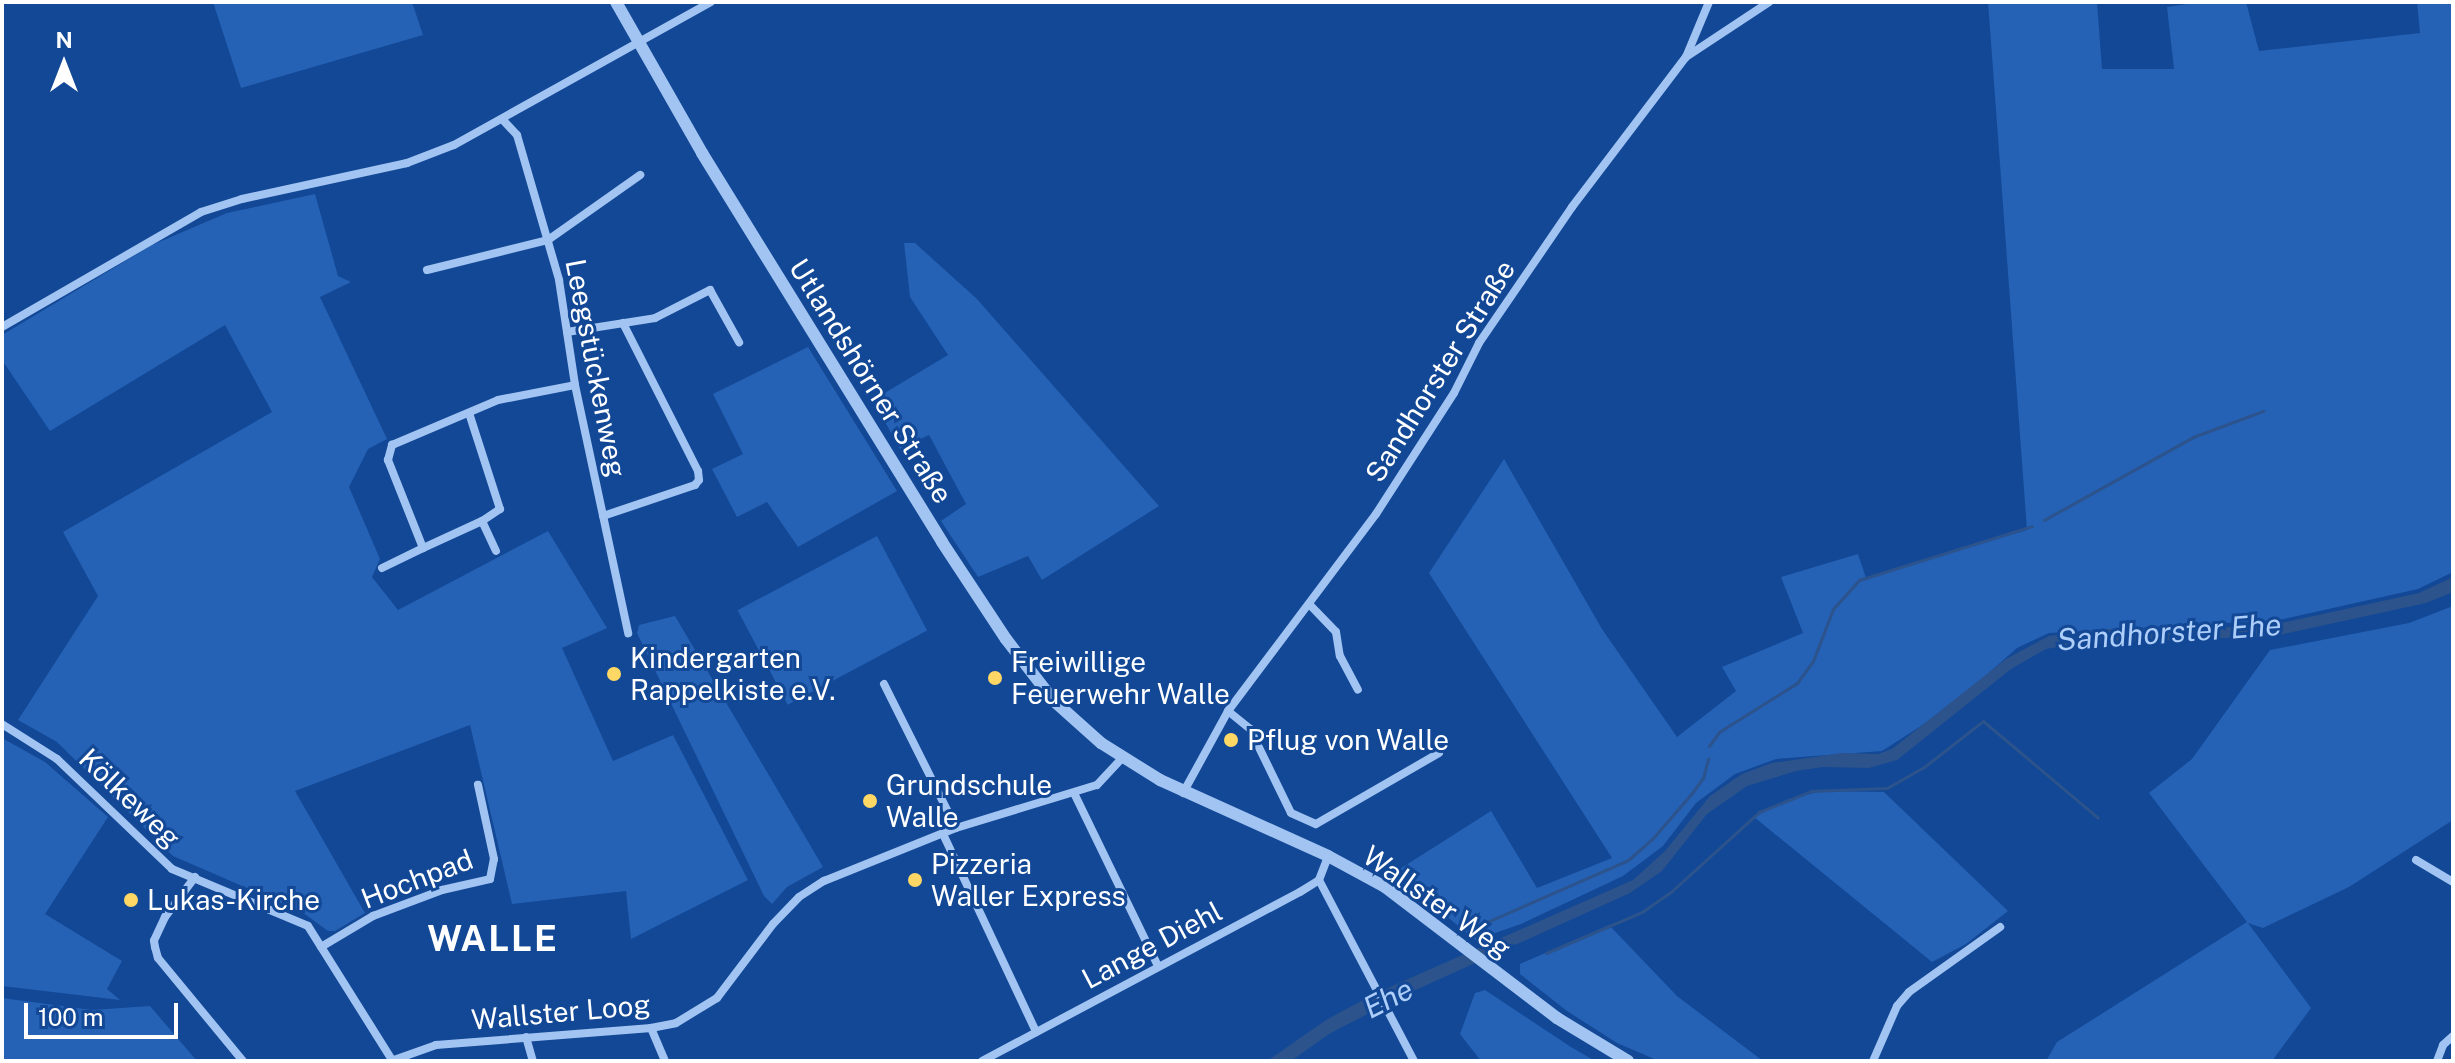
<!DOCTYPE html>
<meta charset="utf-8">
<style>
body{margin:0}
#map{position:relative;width:2455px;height:1063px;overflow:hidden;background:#124895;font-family:"Public Sans",sans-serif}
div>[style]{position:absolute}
.green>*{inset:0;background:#2561b5;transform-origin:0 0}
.water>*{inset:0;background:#2c538c}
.stream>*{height:3px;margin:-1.5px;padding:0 1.5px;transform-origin:1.5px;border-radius:1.5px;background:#2c538c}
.minor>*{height:8px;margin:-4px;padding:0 4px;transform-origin:4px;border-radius:4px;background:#a2c4f3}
.tertiary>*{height:12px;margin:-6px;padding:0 6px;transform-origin:6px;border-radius:6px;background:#a2c4f3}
.dots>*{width:22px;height:22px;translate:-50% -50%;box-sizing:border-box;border:4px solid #124895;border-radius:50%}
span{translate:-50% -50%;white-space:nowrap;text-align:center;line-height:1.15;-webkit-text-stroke:6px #124895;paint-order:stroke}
.street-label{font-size:28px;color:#fff}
.poi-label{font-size:28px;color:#fff}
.left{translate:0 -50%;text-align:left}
.water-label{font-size:30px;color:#aecefa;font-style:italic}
.district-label{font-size:36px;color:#fff;font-weight:700;letter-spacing:2px}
.frame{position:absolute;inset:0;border:4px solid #fff;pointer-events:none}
.north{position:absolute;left:24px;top:24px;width:80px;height:80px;-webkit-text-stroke:6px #124895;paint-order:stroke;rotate:0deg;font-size:22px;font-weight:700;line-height:32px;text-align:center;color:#fff}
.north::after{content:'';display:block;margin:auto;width:28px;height:36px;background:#fff;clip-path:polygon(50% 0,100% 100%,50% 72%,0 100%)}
.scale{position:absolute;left:24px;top:1003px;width:154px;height:36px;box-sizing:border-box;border:4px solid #fff;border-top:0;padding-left:10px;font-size:24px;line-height:28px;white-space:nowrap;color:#fff;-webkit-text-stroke:6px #124895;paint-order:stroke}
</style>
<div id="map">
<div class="green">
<i style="clip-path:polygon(213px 2px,412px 2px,423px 35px,241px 88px)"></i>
<i style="clip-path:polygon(1988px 2px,2097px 2px,2102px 69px,2174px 69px,2167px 7px,2200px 2px,2246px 2px,2259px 51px,2420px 33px,2417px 2px,2453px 2px,2453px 572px,2418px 589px,2279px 620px,2049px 633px,2017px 648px,1949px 708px,1882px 751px,1776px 759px,1735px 774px,1696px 803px,1663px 846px,1623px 876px,1521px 924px,1475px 940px,1431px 903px,1384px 879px,1491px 811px,1537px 888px,1612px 858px,1429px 573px,1504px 459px,1602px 629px,1677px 737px,1736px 691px,1722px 667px,1803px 633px,1781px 577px,1858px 554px,1866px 578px,2027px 530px)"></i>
<i style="clip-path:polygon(315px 194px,338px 276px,351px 282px,320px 297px,387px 439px,368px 449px,349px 487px,380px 559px,372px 577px,398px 610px,548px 531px,607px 628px,562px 648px,613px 761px,673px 735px,748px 880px,631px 939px,626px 891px,512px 904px,470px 725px,295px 791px,365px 913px,335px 931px,328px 931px,302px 912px,173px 856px,57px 742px,18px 720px,98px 596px,63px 532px,272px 412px,225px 325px,50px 431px,2px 360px,2px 335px,152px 245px,227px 213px)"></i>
<i style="clip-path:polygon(904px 243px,915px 243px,977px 299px,1159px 506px,1042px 580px,1028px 556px,978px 577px,941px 521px,966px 504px,929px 435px,900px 449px,873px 400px,948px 355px,910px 297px)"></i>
<i style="clip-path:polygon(808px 347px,897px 491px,798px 547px,767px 502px,737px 517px,712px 469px,743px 454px,713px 394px)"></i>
<i style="left:877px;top:536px;width:107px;height:158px;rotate:62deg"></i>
<i style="clip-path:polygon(2453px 606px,2453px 820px,2349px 887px,2263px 928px,2248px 923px,2311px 1008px,2272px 1061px,2046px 1061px,2057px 1042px,2247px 922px,2149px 793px,2192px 759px,2270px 650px,2409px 623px)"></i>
<i style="clip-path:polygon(675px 616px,823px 867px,787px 887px,772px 904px,764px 896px,637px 633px,639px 625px)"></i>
<i style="clip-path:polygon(2px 738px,45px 762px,108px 817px,45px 914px,122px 961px,107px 989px,120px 1000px,2px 986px)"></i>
<i style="clip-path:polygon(1823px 791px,1884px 792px,2008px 911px,1966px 944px,1932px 962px,1754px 817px,1788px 799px)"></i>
<i style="clip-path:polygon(1609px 925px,1677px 996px,1763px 1061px,1659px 1061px,1617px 1043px,1567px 1011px,1520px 974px,1520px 964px)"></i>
<i style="clip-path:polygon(1485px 990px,1571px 1047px,1595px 1061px,1481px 1061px,1460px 1034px,1475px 993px)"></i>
<i style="clip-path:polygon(2px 998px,92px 1010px,150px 1006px,197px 1061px,2px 1061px)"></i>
</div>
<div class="water">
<i style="clip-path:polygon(2453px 577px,2453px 592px,2426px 603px,2274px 636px,2075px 644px,2046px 649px,2011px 669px,1897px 760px,1869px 768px,1823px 767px,1796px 771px,1747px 786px,1707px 814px,1662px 871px,1630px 893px,1400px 997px,1329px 1034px,1291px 1061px,1267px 1061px,1326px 1020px,1374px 994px,1633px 880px,1665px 851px,1710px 796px,1742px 774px,1772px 763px,1842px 753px,1878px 754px,1892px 749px,2006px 659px,2049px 636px,2107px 629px,2238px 627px,2286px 622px,2419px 593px)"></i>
</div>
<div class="stream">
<i style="left:2044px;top:520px;width:171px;rotate:-29.1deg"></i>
<i style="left:2193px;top:437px;width:75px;rotate:-20.4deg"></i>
<i style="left:1709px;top:746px;width:17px;rotate:-54deg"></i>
<i style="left:1719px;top:732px;width:92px;rotate:-32.1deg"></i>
<i style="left:1797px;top:683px;width:27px;rotate:-54deg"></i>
<i style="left:1813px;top:661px;width:56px;rotate:-69deg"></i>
<i style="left:1833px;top:609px;width:39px;rotate:-48deg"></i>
<i style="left:1859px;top:580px;width:181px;rotate:-17.3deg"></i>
<i style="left:1471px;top:929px;width:171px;rotate:-23.7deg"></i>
<i style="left:1628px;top:860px;width:33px;rotate:-41deg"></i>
<i style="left:1653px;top:838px;width:60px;rotate:-49.1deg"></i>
<i style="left:1692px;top:793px;width:19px;rotate:-54deg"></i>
<i style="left:1703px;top:778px;width:20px;rotate:-75deg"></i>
<i style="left:1546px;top:953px;width:104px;rotate:-23.1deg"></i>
<i style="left:1642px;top:912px;width:38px;rotate:-35deg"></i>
<i style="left:1673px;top:890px;width:116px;rotate:-42.2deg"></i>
<i style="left:1759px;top:812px;width:56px;rotate:-22deg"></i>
<i style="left:1811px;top:791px;width:76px;rotate:-2.3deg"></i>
<i style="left:1887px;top:788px;width:43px;rotate:-29.6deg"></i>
<i style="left:1924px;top:767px;width:75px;rotate:-37.9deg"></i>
<i style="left:1983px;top:721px;width:150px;rotate:40.1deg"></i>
</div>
<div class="minor">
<i style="left:1686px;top:57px;width:60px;rotate:-67.3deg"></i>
<i style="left:502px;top:119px;width:22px;rotate:47deg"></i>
<i style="left:517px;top:135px;width:151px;rotate:73.8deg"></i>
<i style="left:559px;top:280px;width:106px;rotate:81.3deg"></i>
<i style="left:575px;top:385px;width:254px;rotate:77.9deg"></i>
<i style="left:427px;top:270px;width:125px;rotate:-13.9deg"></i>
<i style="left:548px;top:240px;width:113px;rotate:-35.2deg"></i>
<i style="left:2px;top:327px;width:230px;rotate:-30deg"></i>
<i style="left:201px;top:212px;width:43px;rotate:-17.6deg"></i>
<i style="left:242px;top:199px;width:169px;rotate:-12.3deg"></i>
<i style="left:407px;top:163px;width:50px;rotate:-21deg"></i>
<i style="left:454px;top:145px;width:294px;rotate:-29.1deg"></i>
<i style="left:567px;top:332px;width:89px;rotate:-9deg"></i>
<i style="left:655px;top:318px;width:62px;rotate:-27deg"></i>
<i style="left:710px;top:290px;width:60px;rotate:60.9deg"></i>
<i style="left:469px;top:413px;width:101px;rotate:72.1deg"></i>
<i style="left:500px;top:509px;width:22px;rotate:146deg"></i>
<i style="left:482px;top:521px;width:65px;rotate:155.4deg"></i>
<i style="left:423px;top:548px;width:95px;rotate:-111.7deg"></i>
<i style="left:388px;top:460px;width:16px;rotate:-75deg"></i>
<i style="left:392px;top:445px;width:115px;rotate:-23deg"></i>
<i style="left:498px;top:400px;width:78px;rotate:-11deg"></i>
<i style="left:603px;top:516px;width:97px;rotate:-18.6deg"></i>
<i style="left:695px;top:485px;width:6px;rotate:-51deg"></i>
<i style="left:699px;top:480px;width:9px;rotate:-96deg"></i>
<i style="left:698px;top:471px;width:166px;rotate:-116.9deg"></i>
<i style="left:482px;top:521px;width:33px;rotate:65deg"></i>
<i style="left:382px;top:568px;width:46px;rotate:-26deg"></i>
<i style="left:1310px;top:605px;width:37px;rotate:46deg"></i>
<i style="left:1336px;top:632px;width:24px;rotate:81deg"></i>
<i style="left:1340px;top:656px;width:38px;rotate:62deg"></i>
<i style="left:884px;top:684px;width:161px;rotate:63.4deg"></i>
<i style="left:1228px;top:711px;width:28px;rotate:39deg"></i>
<i style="left:1250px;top:729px;width:93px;rotate:64deg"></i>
<i style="left:1291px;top:813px;width:27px;rotate:24deg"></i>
<i style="left:1316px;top:824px;width:142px;rotate:-30deg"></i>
<i style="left:2px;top:724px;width:65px;rotate:32.5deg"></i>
<i style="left:57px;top:759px;width:159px;rotate:43.7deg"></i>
<i style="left:172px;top:869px;width:147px;rotate:22.7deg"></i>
<i style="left:308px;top:926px;width:158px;rotate:57.9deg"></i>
<i style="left:1074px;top:793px;width:192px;rotate:64.1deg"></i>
<i style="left:1183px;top:793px;width:94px;rotate:-61.2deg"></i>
<i style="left:1228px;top:711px;width:246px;rotate:-53.1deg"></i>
<i style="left:1376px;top:514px;width:144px;rotate:-57.2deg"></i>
<i style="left:1454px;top:393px;width:56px;rotate:-63.4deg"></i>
<i style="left:1479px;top:343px;width:165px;rotate:-55.6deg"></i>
<i style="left:1572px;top:207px;width:188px;rotate:-52.8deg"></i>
<i style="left:1686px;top:57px;width:100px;rotate:-33.5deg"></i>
<i style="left:943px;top:834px;width:219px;rotate:64.8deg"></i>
<i style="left:2416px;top:860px;width:43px;rotate:30.7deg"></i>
<i style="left:195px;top:877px;width:50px;rotate:126.9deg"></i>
<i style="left:165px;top:917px;width:26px;rotate:115deg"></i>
<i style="left:154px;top:941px;width:6px;rotate:81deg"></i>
<i style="left:155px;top:947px;width:11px;rotate:75deg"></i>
<i style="left:158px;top:958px;width:134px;rotate:50.5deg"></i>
<i style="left:1319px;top:880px;width:204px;rotate:62.3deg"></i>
<i style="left:321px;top:947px;width:61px;rotate:-30.8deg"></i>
<i style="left:373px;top:916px;width:74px;rotate:-20.6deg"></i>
<i style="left:442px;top:890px;width:49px;rotate:-12.9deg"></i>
<i style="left:490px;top:879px;width:20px;rotate:-79deg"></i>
<i style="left:494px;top:859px;width:76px;rotate:-102.2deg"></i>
<i style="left:651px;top:1028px;width:36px;rotate:67deg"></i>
<i style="left:526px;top:1037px;width:25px;rotate:74deg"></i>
<i style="left:391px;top:1061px;width:48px;rotate:-19.6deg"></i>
<i style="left:436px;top:1045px;width:216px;rotate:-4.5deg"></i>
<i style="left:651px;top:1028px;width:25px;rotate:-11deg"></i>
<i style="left:676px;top:1023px;width:48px;rotate:-31.4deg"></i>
<i style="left:717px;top:998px;width:93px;rotate:-52.9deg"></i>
<i style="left:773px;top:924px;width:37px;rotate:-46deg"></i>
<i style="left:799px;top:897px;width:30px;rotate:-33deg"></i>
<i style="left:824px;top:881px;width:142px;rotate:-21.9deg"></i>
<i style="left:956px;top:828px;width:147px;rotate:-17deg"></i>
<i style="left:1097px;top:785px;width:37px;rotate:-47deg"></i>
<i style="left:982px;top:1061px;width:360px;rotate:-28deg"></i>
<i style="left:1300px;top:892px;width:22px;rotate:-32deg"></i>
<i style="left:1319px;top:880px;width:26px;rotate:-69deg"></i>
<i style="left:1873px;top:1061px;width:60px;rotate:-66.4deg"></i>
<i style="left:1897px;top:1006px;width:18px;rotate:-49deg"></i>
<i style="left:1909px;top:992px;width:112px;rotate:-35.5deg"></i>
<i style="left:2437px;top:1061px;width:17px;rotate:-69deg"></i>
<i style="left:2443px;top:1045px;width:13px;rotate:-42deg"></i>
</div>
<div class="tertiary">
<i style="left:616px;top:2px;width:174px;rotate:60.3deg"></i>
<i style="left:702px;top:153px;width:457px;rotate:58.3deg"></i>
<i style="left:942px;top:542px;width:116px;rotate:56.6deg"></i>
<i style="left:1006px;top:639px;width:78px;rotate:52.3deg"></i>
<i style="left:1054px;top:701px;width:63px;rotate:41.8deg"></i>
<i style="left:1101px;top:743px;width:70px;rotate:32.1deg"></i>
<i style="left:1160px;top:780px;width:184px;rotate:24.3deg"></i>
<i style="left:1328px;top:856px;width:65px;rotate:28.5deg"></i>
<i style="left:1385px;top:887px;width:216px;rotate:37.3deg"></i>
<i style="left:1557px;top:1018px;width:83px;rotate:31.2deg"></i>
</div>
<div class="dots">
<i style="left:614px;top:674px;background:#ffd764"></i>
<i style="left:995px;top:678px;background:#ffd764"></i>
<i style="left:1231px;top:740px;background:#ffd764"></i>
<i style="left:870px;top:801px;background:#ffd764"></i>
<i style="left:915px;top:880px;background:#ffd764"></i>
<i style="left:131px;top:900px;background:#ffd764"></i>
</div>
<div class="street-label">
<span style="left:596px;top:368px;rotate:79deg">Leegstückenweg</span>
<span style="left:1440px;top:371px;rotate:-58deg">Sandhorster Straße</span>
<span style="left:871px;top:381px;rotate:58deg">Utlandshörner Straße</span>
<span style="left:130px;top:798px;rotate:44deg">Kölkeweg</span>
<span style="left:417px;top:879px;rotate:-21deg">Hochpad</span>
<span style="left:1437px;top:902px;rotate:35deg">Wallster Weg</span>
<span style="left:1152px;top:945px;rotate:-28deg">Lange Diehl</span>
<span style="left:561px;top:1012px;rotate:-5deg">Wallster Loog</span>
</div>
<div class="poi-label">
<span class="left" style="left:630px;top:674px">Kindergarten<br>Rappelkiste e.V.</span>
<span class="left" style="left:1011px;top:678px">Freiwillige<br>Feuerwehr Walle</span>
<span class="left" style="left:1247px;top:740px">Pflug von Walle</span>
<span class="left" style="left:886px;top:801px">Grundschule<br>Walle</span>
<span class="left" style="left:931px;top:880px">Pizzeria<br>Waller Express</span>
<span class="left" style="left:147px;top:900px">Lukas-Kirche</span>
</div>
<div class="water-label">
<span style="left:2169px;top:632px;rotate:-4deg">Sandhorster Ehe</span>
<span style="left:1388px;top:998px;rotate:-27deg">Ehe</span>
</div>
<div class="district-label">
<span style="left:493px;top:939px">WALLE</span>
</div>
<div class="frame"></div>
<div class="north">N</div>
<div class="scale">100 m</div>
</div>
